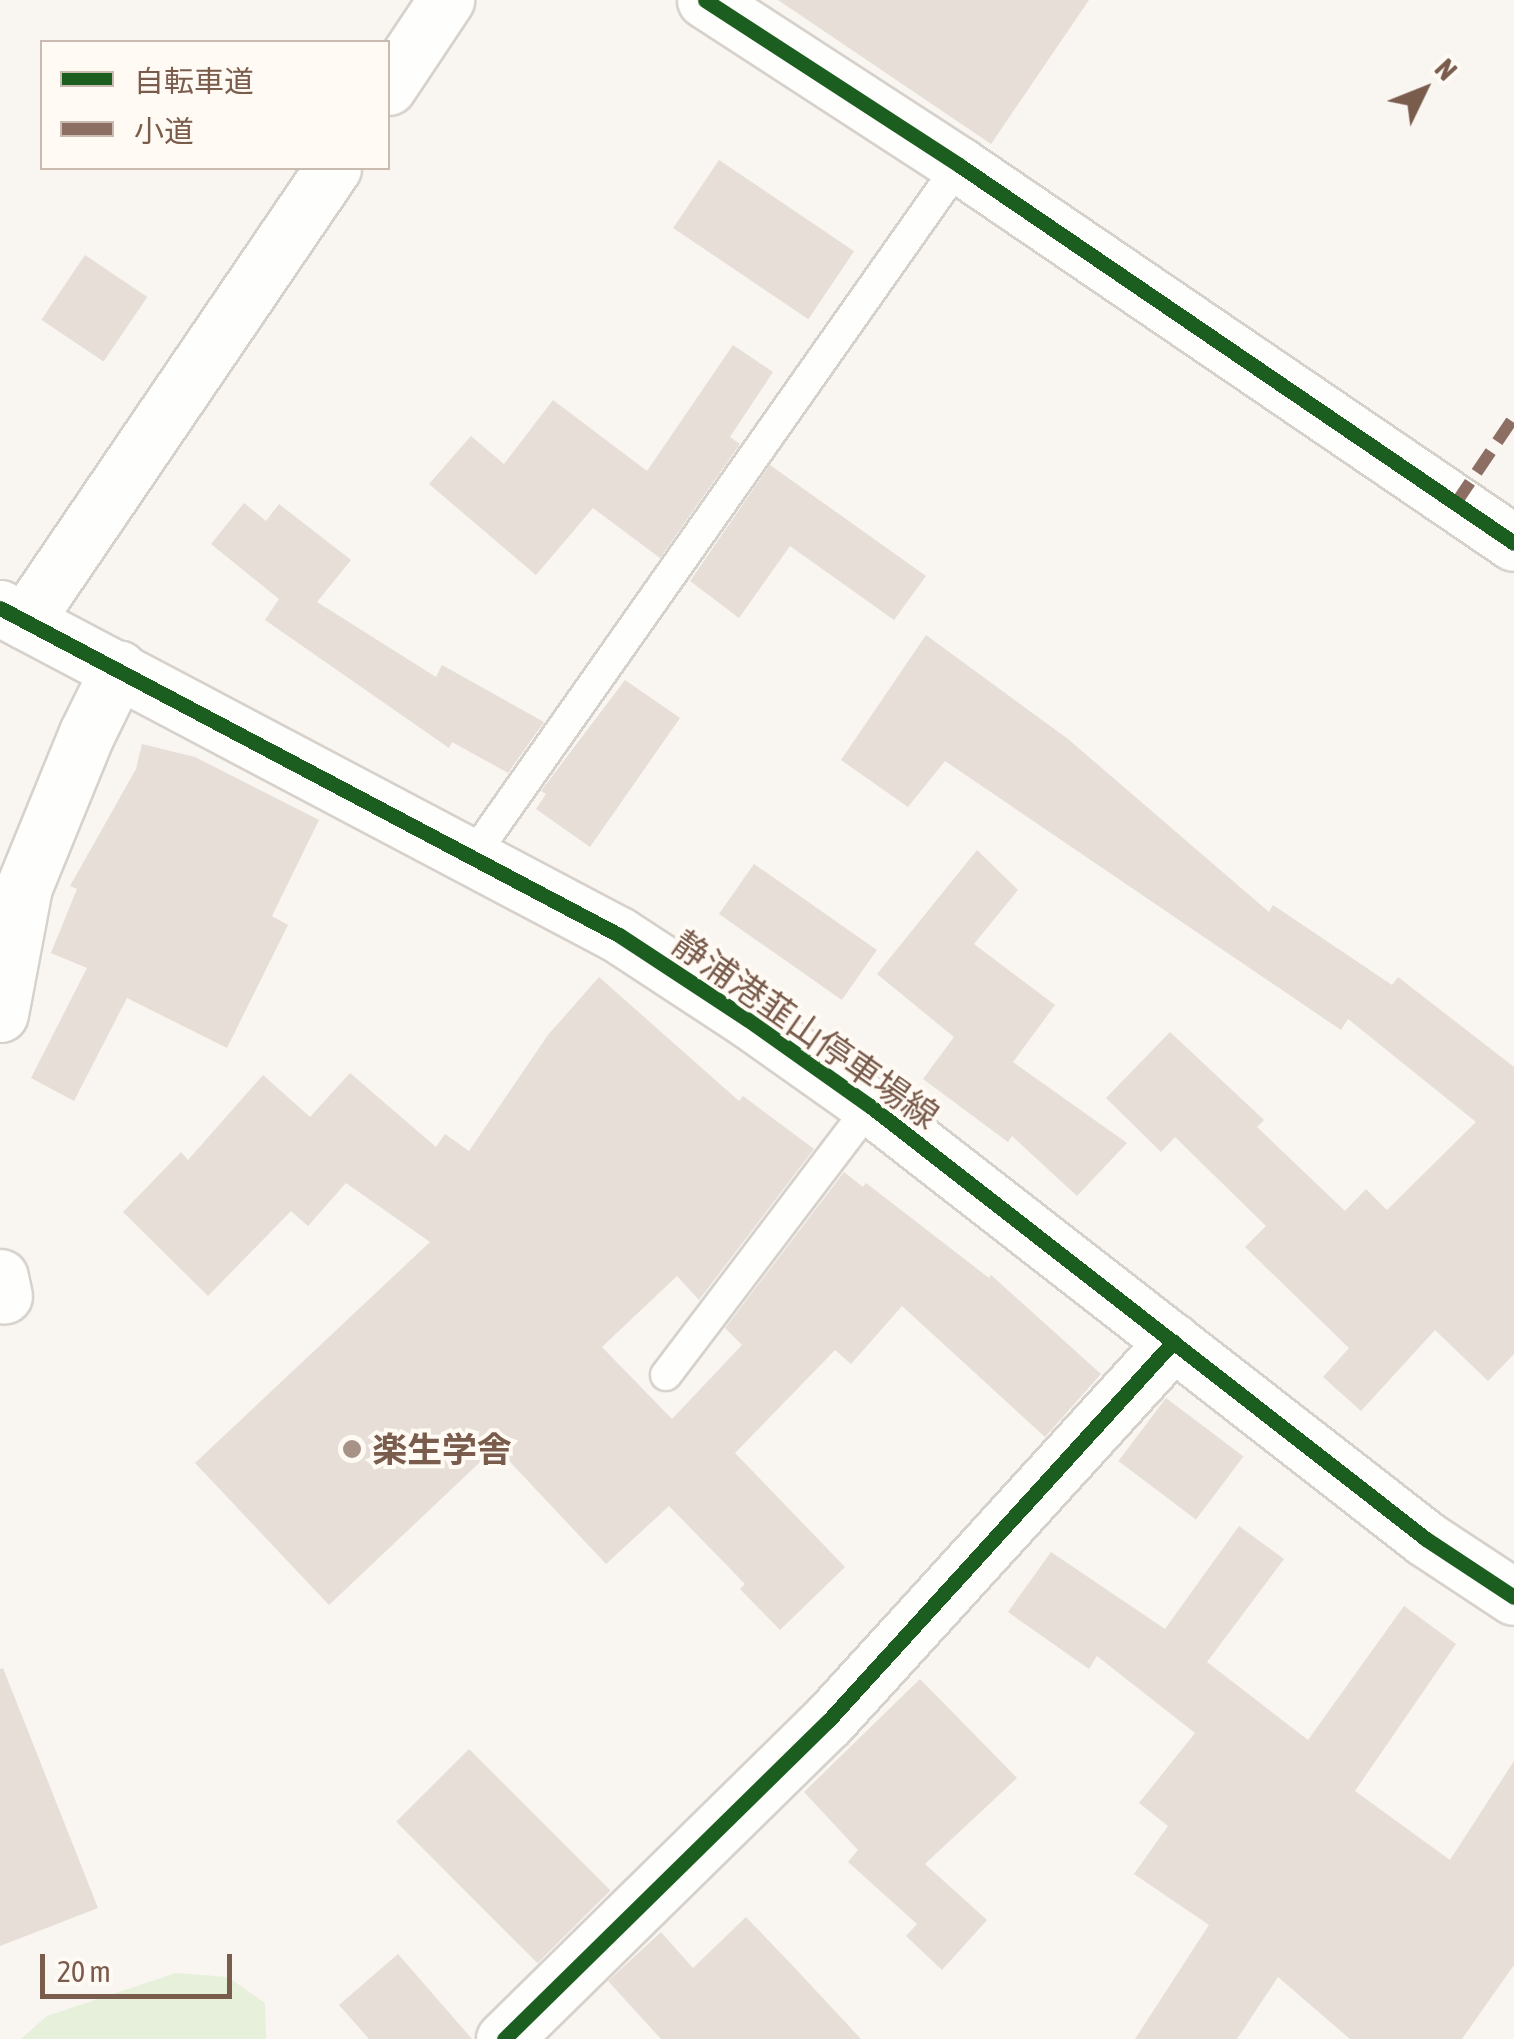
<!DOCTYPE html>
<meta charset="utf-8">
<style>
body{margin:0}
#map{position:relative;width:1514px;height:2039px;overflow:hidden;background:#f9f5f0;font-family:"Asap Condensed","Noto Sans JP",sans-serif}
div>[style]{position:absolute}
.green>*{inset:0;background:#e7f0db}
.building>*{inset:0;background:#e6ded7;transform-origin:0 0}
.roads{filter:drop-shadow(2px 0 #d7d1cb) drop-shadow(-2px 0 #d7d1cb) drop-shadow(0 2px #d7d1cb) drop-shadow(0 -2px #d7d1cb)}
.lane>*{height:30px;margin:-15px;padding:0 15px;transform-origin:15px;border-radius:15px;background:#fefefd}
.street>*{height:55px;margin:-27.5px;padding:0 27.5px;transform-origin:27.5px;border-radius:27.5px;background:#fefefd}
.secondary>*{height:55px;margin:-27.5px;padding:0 27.5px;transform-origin:27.5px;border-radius:27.5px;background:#fefefd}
.quiet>*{height:12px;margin-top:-6px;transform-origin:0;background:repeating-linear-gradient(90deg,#8d6e63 0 25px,transparent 0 37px)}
.cycleway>*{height:15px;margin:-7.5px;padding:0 7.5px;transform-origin:7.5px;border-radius:7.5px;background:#1b5e20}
.dots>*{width:28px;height:28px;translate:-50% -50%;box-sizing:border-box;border:5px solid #fffaf3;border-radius:50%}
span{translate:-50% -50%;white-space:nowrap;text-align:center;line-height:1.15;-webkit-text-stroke:8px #fffaf3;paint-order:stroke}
.street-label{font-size:35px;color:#7a5c4d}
.poi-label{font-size:35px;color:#7a5c4d;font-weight:700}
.left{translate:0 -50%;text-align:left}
.legend{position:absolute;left:40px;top:40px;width:350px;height:130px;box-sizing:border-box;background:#fffaf3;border:2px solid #cabbb1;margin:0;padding:12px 18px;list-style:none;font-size:30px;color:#7a5c4d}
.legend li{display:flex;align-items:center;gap:20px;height:50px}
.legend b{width:50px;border:2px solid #cabbb1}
.north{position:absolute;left:1374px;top:40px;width:100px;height:100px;-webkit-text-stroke:8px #fffaf3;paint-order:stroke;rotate:47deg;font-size:28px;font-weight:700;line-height:40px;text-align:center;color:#7a5c4d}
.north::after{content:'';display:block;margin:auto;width:35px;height:45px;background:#7a5c4d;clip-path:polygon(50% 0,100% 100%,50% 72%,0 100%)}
.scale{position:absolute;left:40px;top:1954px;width:192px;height:45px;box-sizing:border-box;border:5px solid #7a5c4d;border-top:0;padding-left:12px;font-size:30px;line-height:35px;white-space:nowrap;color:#7a5c4d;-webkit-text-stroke:8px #fffaf3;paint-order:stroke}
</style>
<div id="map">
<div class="green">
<i style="clip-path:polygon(176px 1973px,228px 1977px,265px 2003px,266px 2039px,21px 2039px,47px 2016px)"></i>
</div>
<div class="building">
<i style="clip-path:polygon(778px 0,1089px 0,991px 144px)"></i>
<i style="left:719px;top:160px;width:163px;height:82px;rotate:34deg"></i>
<i style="left:85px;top:255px;width:75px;height:78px;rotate:34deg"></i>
<i style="clip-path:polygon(733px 345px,773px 372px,730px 437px,740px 444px,660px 558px,593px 508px,536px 575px,429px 484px,471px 436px,504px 464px,553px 400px,647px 471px)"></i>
<i style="clip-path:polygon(770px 465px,926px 576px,894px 620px,790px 546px,739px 618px,690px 581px)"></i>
<i style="clip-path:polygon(244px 503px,266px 521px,279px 504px,351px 560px,317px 602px,436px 677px,442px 665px,544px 722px,508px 773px,452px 742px,449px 748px,265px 620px,279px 599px,211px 544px)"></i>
<i style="clip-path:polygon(926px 635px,1068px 739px,1269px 912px,1273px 905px,1392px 985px,1398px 977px,1514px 1067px,1514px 1354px,1488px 1381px,1435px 1330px,1361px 1411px,1323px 1377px,1349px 1348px,1245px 1247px,1266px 1226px,1175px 1137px,1161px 1152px,1106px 1098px,1170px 1032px,1264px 1120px,1257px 1127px,1345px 1211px,1366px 1189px,1387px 1210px,1476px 1122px,1348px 1019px,1341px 1030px,945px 761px,908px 807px,841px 760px)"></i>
<i style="clip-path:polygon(625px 680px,680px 718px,590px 847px,536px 809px,546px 794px,541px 791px)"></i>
<i style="clip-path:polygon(142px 744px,195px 757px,319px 820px,272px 916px,288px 925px,227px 1048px,127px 998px,74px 1101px,31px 1078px,87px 968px,51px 953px,77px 889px,70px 886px,136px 769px)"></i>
<i style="clip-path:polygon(977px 850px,1018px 890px,974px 944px,1055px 1005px,1013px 1062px,1127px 1143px,1077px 1196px,1012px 1136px,1008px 1142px,923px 1079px,954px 1037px,877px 974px)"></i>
<i style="left:754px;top:864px;width:150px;height:61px;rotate:35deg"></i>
<i style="clip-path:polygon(599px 977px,739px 1101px,743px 1096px,814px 1149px,699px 1300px,677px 1276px,602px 1347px,672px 1419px,742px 1345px,725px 1328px,844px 1172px,863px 1187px,866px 1183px,989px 1278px,991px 1275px,1101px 1374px,1045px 1437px,902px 1306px,851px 1364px,835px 1350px,735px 1453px,845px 1567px,780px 1630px,740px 1589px,745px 1584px,669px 1506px,606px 1564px,496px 1447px,329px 1605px,195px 1463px,430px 1242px,346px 1183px,308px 1226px,291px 1211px,208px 1296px,123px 1212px,181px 1152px,188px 1160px,263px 1075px,310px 1117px,350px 1073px,436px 1147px,445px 1134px,469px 1151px,548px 1035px)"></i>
<i style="left:1166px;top:1398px;width:97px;height:79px;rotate:37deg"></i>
<i style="clip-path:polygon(1239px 1526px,1284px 1559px,1207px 1662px,1308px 1740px,1404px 1606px,1456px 1644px,1355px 1791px,1450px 1860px,1514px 1761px,1514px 1965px,1462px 2039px,1350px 2039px,1278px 1977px,1237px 2039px,1135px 2039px,1209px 1925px,1134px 1874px,1168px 1826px,1139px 1803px,1195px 1733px,1097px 1656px,1089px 1669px,1008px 1612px,1051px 1552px,1165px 1629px)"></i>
<i style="clip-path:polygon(3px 1668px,98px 1908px,0 1946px,0 1669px)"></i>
<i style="clip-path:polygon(920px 1679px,1017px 1778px,925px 1864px,987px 1920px,942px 1970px,906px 1936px,917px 1924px,848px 1862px,858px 1850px,804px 1792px)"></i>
<i style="left:469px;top:1749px;width:200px;height:103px;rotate:45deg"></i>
<i style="clip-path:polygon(746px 1917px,792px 1965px,861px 2039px,661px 2039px,608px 1981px,661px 1932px,693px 1968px)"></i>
<i style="clip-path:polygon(398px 1954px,472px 2039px,369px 2039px,339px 2005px)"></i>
</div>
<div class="roads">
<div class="lane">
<i style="left:472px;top:857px;width:846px;rotate:-54.86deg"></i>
<i style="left:666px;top:1375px;width:338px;rotate:-52.8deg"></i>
</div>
<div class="street">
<i style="left:705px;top:0;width:303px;rotate:33deg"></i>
<i style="left:959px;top:165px;width:671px;rotate:34.26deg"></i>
<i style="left:388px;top:87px;width:105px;rotate:-56.3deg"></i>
<i style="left:25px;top:621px;width:548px;rotate:-55.79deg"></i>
<i style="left:0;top:1014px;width:129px;rotate:-79.3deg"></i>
<i style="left:24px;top:887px;width:166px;rotate:-67.8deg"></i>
<i style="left:87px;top:733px;width:72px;rotate:-63.8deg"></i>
<i style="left:0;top:1277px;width:19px;rotate:78deg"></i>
<i style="left:504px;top:2039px;width:454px;rotate:-44.5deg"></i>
<i style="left:828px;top:1721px;width:513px;rotate:-47.69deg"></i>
</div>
<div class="secondary">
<i style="left:0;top:608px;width:700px;rotate:27.85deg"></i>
<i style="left:619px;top:935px;width:153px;rotate:33.3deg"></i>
<i style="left:747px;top:1019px;width:151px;rotate:35.3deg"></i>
<i style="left:870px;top:1106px;width:705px;rotate:37.91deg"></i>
<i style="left:1426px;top:1539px;width:105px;rotate:33.4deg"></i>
</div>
</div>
<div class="quiet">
<i style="left:1456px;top:503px;width:104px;rotate:-56deg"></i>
</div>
<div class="cycleway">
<i style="left:705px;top:0;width:303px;rotate:33deg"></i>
<i style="left:959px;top:165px;width:671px;rotate:34.26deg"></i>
<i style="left:0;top:608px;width:700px;rotate:27.85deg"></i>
<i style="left:619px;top:935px;width:153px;rotate:33.3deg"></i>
<i style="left:747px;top:1019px;width:151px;rotate:35.3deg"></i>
<i style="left:870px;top:1106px;width:705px;rotate:37.91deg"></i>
<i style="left:1426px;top:1539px;width:105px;rotate:33.4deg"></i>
<i style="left:504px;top:2039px;width:454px;rotate:-44.5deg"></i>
<i style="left:828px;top:1721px;width:513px;rotate:-47.69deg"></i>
</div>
<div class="dots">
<i style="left:352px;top:1449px;background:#a69286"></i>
</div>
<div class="street-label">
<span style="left:806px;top:1029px;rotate:35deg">静浦港韮山停車場線</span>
</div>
<div class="poi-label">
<span class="left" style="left:372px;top:1449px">楽生学舎</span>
</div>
<ul class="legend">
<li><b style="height:12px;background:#1b5e20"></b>自転車道</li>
<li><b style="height:12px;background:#8d6e63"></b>小道</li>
</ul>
<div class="north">N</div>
<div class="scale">20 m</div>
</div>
